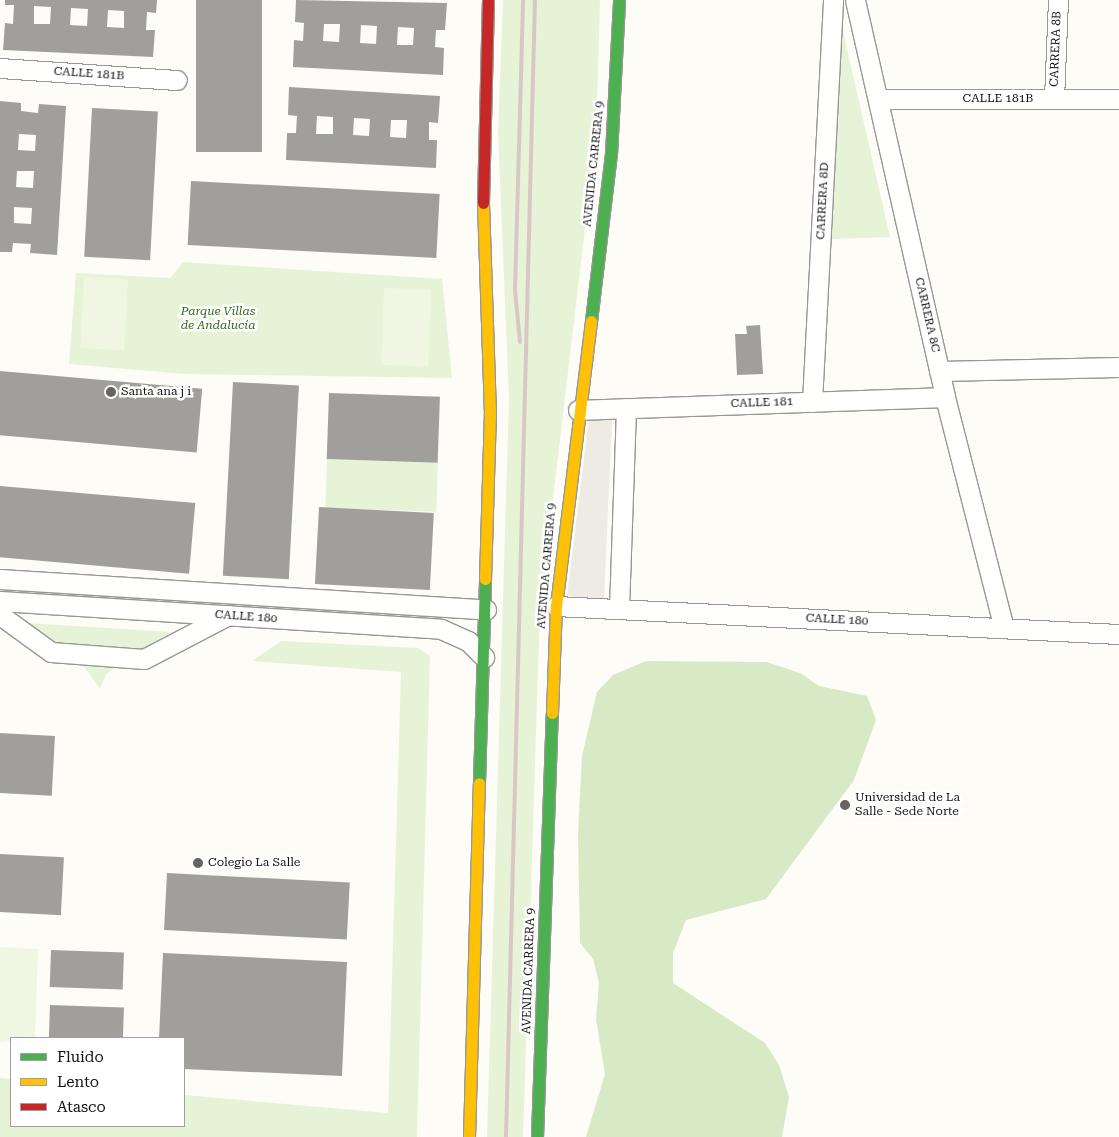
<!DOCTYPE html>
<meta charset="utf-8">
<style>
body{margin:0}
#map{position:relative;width:1119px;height:1137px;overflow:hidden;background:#fdfcf7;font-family:"Roboto Serif",serif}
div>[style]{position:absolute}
.green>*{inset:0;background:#e7f3d7;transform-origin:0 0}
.forest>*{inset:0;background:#d8eac5}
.pitch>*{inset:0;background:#f0f6e1;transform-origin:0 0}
.plaza>*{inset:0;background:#edebe2}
.building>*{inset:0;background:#a19f9c;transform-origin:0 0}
.roads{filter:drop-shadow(1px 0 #979795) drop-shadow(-1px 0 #979795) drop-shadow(0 1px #979795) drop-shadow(0 -1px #979795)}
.street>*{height:19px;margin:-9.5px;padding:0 9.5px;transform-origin:9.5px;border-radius:9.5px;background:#fffffe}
.fast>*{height:11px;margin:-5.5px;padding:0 5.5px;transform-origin:5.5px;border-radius:5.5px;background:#4caf50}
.slow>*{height:11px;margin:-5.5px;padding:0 5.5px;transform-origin:5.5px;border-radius:5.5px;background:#ffc107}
.jam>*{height:11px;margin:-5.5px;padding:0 5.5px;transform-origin:5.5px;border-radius:5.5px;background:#c62828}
.rail>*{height:4px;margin:-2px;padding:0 2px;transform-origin:2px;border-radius:2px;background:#d9c6c7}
.dots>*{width:14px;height:14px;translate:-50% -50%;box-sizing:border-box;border:2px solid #fff;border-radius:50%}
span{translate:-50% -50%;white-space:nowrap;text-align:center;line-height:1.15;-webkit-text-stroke:5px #fff;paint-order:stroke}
.street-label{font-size:12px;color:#111}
.park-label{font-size:12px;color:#2f6b1f;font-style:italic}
.poi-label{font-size:12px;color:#111}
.left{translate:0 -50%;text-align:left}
.legend{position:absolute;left:10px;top:1037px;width:175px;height:90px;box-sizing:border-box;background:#fff;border:1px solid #a0a0a0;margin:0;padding:6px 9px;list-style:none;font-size:15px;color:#111}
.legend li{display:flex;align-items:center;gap:10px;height:25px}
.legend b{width:25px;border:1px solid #a0a0a0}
</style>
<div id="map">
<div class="green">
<i style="clip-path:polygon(503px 0,600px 0,596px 136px,540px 608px,523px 1137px,487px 1137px,509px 399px,498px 132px)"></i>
<i style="clip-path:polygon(837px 5px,890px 237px,832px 239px)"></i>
<i style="clip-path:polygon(183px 262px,442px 279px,452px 378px,184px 374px,69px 364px,76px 273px,170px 278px)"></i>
<i style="left:327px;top:459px;width:111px;height:49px;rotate:2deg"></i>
<i style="left:0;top:586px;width:435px;height:8px;rotate:4deg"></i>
<i style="clip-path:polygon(26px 623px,171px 632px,142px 650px,52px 643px)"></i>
<i style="clip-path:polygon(281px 641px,418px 648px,430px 656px,417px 1137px,0 1137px,0 1078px,11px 1079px,11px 1126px,184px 1126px,184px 1095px,388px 1113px,401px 672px,252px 661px)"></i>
<i style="clip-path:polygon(81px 662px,118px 664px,106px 675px,100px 689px)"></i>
</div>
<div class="forest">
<i style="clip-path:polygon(646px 661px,767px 662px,800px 673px,819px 686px,867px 696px,876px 720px,854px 780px,766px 899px,686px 920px,673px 953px,673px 983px,765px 1043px,779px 1065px,789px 1097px,782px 1137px,586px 1137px,605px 1074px,596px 1019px,599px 983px,593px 959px,580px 943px,578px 833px,582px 756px,597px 692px,613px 675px)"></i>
</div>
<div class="pitch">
<i style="left:84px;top:277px;width:44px;height:71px;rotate:3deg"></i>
<i style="left:384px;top:288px;width:47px;height:77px;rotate:2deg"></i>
<i style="clip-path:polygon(0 947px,38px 949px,35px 1038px,0 1042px)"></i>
</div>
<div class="plaza">
<i style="clip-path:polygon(589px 418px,612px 419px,604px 599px,567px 596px)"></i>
</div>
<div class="building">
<i style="clip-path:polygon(evenodd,5px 0,157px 0,156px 13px,147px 12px,146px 30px,155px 30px,153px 57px,3px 50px,5px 23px,13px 24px,14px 5px,5px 5px,5px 0,34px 6px,51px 7px,50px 24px,34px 24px,34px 6px,5px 0,71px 8px,88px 9px,87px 26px,70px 25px,71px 8px,5px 0,108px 10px,124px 11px,124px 28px,107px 27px,108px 10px)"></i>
<i style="left:196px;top:0;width:66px;height:152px"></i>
<i style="clip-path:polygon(evenodd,296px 0,447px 3px,445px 30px,436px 30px,435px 47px,444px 48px,443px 75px,293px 67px,294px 40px,303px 41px,304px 23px,295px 22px,296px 0,324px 24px,340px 24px,339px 42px,323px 41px,324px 24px,296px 0,361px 25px,377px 26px,376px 44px,360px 43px,361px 25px,296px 0,398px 27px,414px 28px,413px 45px,397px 45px,398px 27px)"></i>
<i style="clip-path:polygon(evenodd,289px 87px,440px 96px,438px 123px,429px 122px,429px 140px,437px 140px,436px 168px,286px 160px,287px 133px,296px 133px,297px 116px,288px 115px,289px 87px,317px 116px,333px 117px,333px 134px,316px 134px,317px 116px,289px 87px,354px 118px,370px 119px,369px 136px,353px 135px,354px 118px,289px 87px,391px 120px,407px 120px,406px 138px,390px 137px,391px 120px)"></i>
<i style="clip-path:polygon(evenodd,0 101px,21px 103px,21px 111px,38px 113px,39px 104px,66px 106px,57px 255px,30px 253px,31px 244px,13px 243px,12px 252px,0 252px,0 101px,19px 134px,36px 135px,35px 151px,18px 150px,19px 134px,0 101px,17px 171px,34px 171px,33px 188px,16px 187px,17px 171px,0 101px,14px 207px,32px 208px,31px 224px,14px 223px,14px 207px)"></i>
<i style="left:92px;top:108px;width:66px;height:149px;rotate:3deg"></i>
<i style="left:191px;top:181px;width:249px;height:64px;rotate:3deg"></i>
<i style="clip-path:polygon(760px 325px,763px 374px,737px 375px,735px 334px,747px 334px,746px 326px)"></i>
<i style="left:0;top:371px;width:203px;height:64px;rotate:5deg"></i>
<i style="left:233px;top:382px;width:66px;height:194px;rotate:3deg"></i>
<i style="left:329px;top:393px;width:111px;height:66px;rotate:2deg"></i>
<i style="left:0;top:486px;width:196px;height:71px;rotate:5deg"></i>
<i style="left:319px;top:507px;width:115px;height:77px;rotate:3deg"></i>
<i style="left:0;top:733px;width:55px;height:60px;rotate:3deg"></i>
<i style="left:0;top:854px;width:64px;height:58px;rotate:3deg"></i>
<i style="left:167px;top:873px;width:183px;height:57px;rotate:3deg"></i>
<i style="left:51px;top:950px;width:73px;height:37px;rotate:2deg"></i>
<i style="clip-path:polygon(163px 953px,347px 962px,342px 1076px,184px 1069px,184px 1038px,159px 1038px)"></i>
<i style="left:50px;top:1005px;width:74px;height:33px;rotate:2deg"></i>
</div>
<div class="roads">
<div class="street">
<i style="left:855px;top:0;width:407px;rotate:77.2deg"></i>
<i style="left:945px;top:397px;width:238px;rotate:75.7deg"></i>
<i style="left:0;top:68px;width:177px;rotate:3.9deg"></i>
<i style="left:878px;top:99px;width:241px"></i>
<i style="left:1054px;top:99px;width:99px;rotate:-87.7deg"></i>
<i style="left:939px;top:371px;width:180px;rotate:-1.3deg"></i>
<i style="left:812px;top:402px;width:403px;rotate:-87deg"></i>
<i style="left:578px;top:410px;width:367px;rotate:-2deg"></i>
<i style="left:0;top:579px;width:487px;rotate:3.6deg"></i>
<i style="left:0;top:601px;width:442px;rotate:3.6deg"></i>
<i style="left:441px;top:629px;width:30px;rotate:24deg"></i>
<i style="left:468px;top:641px;width:23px;rotate:45deg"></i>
<i style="left:556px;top:606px;width:564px;rotate:2.85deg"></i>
<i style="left:619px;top:609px;width:201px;rotate:-88deg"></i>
<i style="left:0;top:615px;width:63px;rotate:36deg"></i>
<i style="left:51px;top:652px;width:93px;rotate:4.3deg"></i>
<i style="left:144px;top:659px;width:95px;rotate:-27.6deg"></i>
</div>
<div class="fast">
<i style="left:591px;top:321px;width:168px;rotate:-83.2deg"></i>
<i style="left:611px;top:154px;width:154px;rotate:-87deg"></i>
<i style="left:479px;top:783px;width:204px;rotate:-88.3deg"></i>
<i style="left:537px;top:1137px;width:424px;rotate:-88deg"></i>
</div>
<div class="slow">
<i style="left:483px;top:203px;width:208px;rotate:88.1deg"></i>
<i style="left:490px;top:411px;width:168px;rotate:91.7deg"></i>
<i style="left:552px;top:713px;width:107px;rotate:-87.9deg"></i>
<i style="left:556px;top:606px;width:287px;rotate:-83deg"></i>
<i style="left:469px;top:1137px;width:354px;rotate:-88.4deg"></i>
</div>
<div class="jam">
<i style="left:483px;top:203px;width:203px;rotate:-88.6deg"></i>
</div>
</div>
<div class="rail">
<i style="left:520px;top:342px;width:52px;rotate:-95.5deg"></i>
<i style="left:515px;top:290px;width:290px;rotate:-88.4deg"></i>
<i style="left:506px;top:1137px;width:1137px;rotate:-88.54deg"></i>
</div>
<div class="dots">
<i style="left:111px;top:392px;background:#646362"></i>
<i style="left:845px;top:805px;background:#646362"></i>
<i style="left:198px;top:863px;background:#646362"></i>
</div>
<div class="street-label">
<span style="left:1056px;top:49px;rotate:-88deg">CARRERA 8B</span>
<span style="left:89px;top:74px;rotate:4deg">CALLE 181B</span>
<span style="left:998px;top:99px">CALLE 181B</span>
<span style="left:594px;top:164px;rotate:-84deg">AVENIDA CARRERA 9</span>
<span style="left:823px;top:201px;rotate:-87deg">CARRERA 8D</span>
<span style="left:927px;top:315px;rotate:77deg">CARRERA 8C</span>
<span style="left:762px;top:403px;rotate:-2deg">CALLE 181</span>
<span style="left:547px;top:566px;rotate:-85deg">AVENIDA CARRERA 9</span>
<span style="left:246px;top:617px;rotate:4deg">CALLE 180</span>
<span style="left:837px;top:620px;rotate:3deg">CALLE 180</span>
<span style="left:529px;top:971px;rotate:-88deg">AVENIDA CARRERA 9</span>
</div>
<div class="park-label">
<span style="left:218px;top:319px">Parque Villas<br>de Andalucía</span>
</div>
<div class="poi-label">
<span class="left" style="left:121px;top:392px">Santa ana j i</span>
<span class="left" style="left:855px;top:805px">Universidad de La<br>Salle - Sede Norte</span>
<span class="left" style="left:208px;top:863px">Colegio La Salle</span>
</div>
<ul class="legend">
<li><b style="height:6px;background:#4caf50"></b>Fluido</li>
<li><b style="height:6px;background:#ffc107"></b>Lento</li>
<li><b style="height:6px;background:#c62828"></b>Atasco</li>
</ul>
</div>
